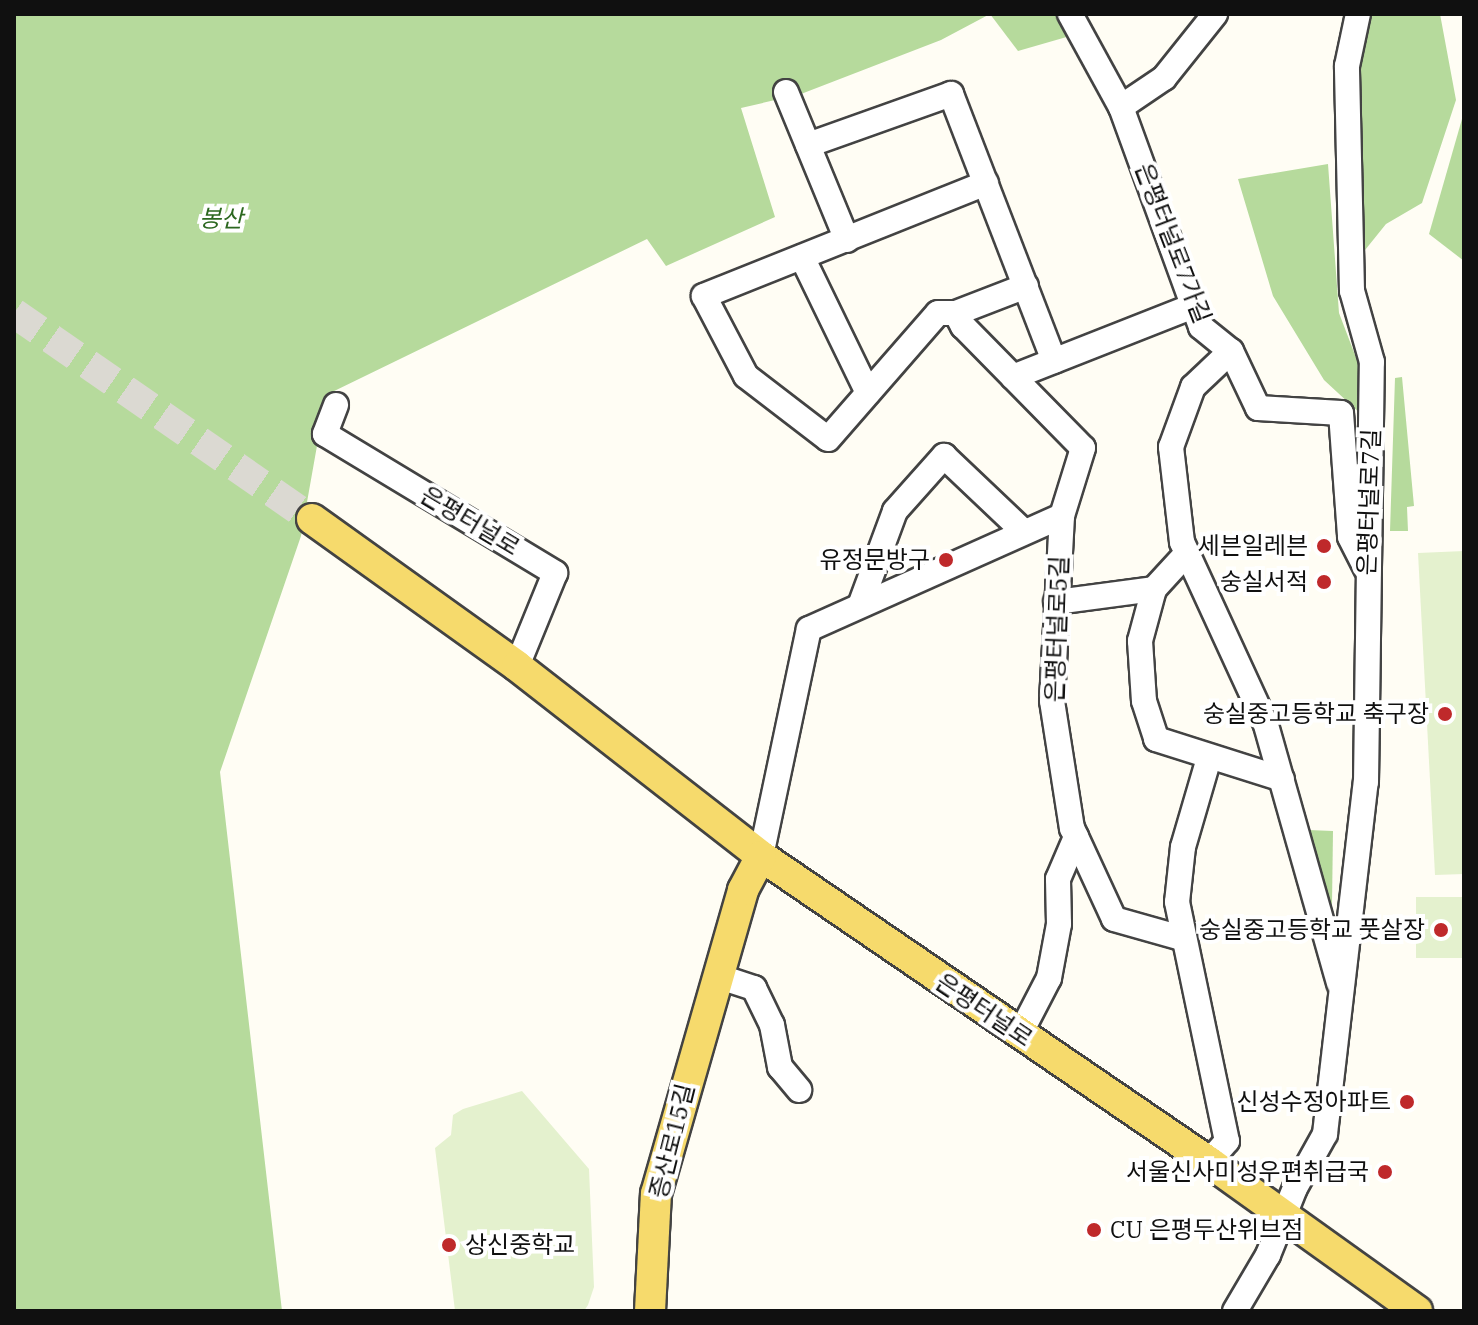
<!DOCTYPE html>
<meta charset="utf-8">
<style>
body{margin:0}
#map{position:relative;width:1478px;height:1325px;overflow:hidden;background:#fffdf4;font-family:"IBM Plex Serif","Noto Sans KR",serif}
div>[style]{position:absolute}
.forest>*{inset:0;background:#b6da9c}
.pitch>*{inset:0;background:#e4f1ce;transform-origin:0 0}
.major-tunnel>*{height:30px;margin-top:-15px;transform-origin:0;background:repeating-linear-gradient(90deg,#dbd9d2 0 30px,transparent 0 45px)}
.roads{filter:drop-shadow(2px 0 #434343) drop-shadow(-2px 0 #434343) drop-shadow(0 2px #434343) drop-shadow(0 -2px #434343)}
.minor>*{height:24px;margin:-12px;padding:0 12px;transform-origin:12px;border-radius:12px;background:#fff}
.major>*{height:30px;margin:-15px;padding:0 15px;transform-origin:15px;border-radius:15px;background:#f6da6c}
.dots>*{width:22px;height:22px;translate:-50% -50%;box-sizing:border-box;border:4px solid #fff;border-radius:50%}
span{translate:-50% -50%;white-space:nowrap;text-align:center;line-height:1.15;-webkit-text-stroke:8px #fff;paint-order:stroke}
.park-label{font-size:24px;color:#2c6820;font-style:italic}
.street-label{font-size:24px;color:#101010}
.poi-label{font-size:24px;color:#101010}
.right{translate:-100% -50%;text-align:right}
.left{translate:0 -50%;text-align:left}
.frame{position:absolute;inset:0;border:16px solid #101010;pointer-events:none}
</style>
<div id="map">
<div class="forest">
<i style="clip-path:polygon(14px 14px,990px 14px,941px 40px,801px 94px,741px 108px,775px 217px,666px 266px,647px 239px,326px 395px,301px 536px,220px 772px,282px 1311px,14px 1311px)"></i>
<i style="clip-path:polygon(990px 14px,1061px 14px,1070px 36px,1018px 51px)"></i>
<i style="clip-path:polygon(1366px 14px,1440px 14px,1456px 100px,1422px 203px,1386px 224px,1357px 260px,1355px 72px)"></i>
<i style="clip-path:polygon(1462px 119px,1464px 121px,1464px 261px,1429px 234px)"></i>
<i style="clip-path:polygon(1328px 164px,1339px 313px,1360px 368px,1364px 417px,1324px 380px,1273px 296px,1238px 179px)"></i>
<i style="clip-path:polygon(1402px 377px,1414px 506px,1407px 507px,1408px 531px,1390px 531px,1395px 378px)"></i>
<i style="clip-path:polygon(1308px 830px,1333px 831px,1332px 904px,1321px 900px)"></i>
</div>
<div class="pitch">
<i style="clip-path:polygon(1464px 551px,1464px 874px,1435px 875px,1418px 553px)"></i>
<i style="left:1464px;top:897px;width:61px;height:48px;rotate:90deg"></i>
<i style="clip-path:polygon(522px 1091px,589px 1169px,594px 1287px,588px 1305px,584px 1311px,455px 1311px,435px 1148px,451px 1135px,453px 1115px,463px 1109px)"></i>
</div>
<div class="major-tunnel">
<i style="left:14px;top:313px;width:362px;rotate:34.7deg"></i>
</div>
<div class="roads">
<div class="minor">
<i style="left:1070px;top:14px;width:106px;rotate:61.3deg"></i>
<i style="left:1121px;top:107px;width:234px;rotate:70deg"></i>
<i style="left:1201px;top:327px;width:38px;rotate:39deg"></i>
<i style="left:1231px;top:351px;width:63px;rotate:64.7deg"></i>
<i style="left:1258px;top:408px;width:83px;rotate:3.4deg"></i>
<i style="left:1341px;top:413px;width:124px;rotate:85.8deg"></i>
<i style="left:1350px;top:537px;width:36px;rotate:63deg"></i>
<i style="left:786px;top:92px;width:160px;rotate:67.6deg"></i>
<i style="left:1121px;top:107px;width:52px;rotate:-34deg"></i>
<i style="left:1164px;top:78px;width:82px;rotate:-51.4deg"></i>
<i style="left:808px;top:145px;width:152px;rotate:-19.6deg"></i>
<i style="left:951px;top:94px;width:286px;rotate:68.9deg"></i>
<i style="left:986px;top:183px;width:304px;rotate:158.2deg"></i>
<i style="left:704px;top:296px;width:90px;rotate:62.3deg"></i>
<i style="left:746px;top:376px;width:103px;rotate:37.5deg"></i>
<i style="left:828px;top:439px;width:167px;rotate:-48.9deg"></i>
<i style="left:938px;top:313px;width:18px"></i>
<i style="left:956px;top:313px;width:75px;rotate:-21.1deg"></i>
<i style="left:802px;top:257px;width:151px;rotate:64.1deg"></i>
<i style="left:956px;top:313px;width:15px;rotate:62deg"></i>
<i style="left:963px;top:326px;width:171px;rotate:45.5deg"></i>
<i style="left:1083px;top:448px;width:71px;rotate:107.2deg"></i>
<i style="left:1062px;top:516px;width:185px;rotate:93.1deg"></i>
<i style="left:1052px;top:701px;width:129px;rotate:81.1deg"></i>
<i style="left:1072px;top:828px;width:100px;rotate:65.2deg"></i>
<i style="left:1114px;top:919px;width:70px;rotate:15.8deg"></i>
<i style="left:1231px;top:351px;width:52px;rotate:136.5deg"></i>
<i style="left:1193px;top:387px;width:64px;rotate:110.1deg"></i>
<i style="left:1171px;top:447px;width:96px;rotate:83.4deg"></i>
<i style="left:1182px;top:542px;width:201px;rotate:65.3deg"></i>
<i style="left:1266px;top:725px;width:268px;rotate:74.2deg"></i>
<i style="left:1013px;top:377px;width:193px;rotate:-21.5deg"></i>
<i style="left:336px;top:405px;width:31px;rotate:111deg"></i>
<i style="left:325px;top:434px;width:269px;rotate:31.1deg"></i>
<i style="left:555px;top:573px;width:100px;rotate:112.2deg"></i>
<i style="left:1187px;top:553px;width:49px;rotate:132.5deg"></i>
<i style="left:1154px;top:589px;width:54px;rotate:105.1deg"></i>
<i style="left:1140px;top:641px;width:60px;rotate:86.2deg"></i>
<i style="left:1144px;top:701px;width:40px;rotate:72deg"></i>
<i style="left:1156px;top:739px;width:132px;rotate:17.6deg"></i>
<i style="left:1056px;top:602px;width:99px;rotate:-7.6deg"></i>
<i style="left:861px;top:603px;width:98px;rotate:-69.7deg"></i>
<i style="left:895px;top:511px;width:74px;rotate:-48.3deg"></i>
<i style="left:944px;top:456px;width:109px;rotate:43.5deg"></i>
<i style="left:1209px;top:758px;width:93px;rotate:106.3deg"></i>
<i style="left:1183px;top:847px;width:55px;rotate:96.2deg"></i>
<i style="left:1177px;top:902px;width:244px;rotate:78.2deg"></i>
<i style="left:1227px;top:1141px;width:28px;rotate:131deg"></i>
<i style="left:761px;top:856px;width:232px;rotate:-78.1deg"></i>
<i style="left:809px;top:629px;width:277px;rotate:-24.1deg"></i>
<i style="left:717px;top:976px;width:39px;rotate:18deg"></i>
<i style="left:754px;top:988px;width:41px;rotate:64.1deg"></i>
<i style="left:772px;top:1025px;width:43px;rotate:79.2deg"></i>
<i style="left:780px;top:1067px;width:30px;rotate:50deg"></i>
<i style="left:1020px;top:1034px;width:63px;rotate:-62.6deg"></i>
<i style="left:1049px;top:978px;width:55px;rotate:-79.5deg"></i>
<i style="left:1059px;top:924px;width:45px;rotate:-91.3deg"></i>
<i style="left:1058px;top:879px;width:46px;rotate:-66.8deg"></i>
<i style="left:1235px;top:1311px;width:65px;rotate:-59.5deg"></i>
<i style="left:1268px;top:1255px;width:72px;rotate:-68.1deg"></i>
<i style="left:1295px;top:1188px;width:62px;rotate:-60.9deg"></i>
<i style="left:1325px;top:1134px;width:354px;rotate:-83.4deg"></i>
<i style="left:1366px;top:782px;width:420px;rotate:-89.2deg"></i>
<i style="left:1372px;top:362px;width:74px;rotate:-105.7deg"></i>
<i style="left:1352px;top:291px;width:225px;rotate:-91.3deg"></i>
<i style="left:1347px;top:66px;width:53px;rotate:-78.1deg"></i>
</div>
<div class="major">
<i style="left:312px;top:519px;width:252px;rotate:35.6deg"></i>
<i style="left:517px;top:666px;width:309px;rotate:37.9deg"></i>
<i style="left:761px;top:856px;width:543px;rotate:34.33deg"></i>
<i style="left:1209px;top:1162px;width:256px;rotate:35.6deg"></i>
<i style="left:650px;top:1311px;width:117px;rotate:-87.1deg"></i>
<i style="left:656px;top:1194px;width:316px;rotate:-74deg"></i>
<i style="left:743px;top:890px;width:38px;rotate:-62deg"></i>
</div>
</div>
<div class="dots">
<i style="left:1324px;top:546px;background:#bf292b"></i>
<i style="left:946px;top:560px;background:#bf292b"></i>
<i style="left:1324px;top:582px;background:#bf292b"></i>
<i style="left:1445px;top:714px;background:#bf292b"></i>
<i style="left:1441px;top:930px;background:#bf292b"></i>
<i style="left:1407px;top:1102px;background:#bf292b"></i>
<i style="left:1385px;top:1172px;background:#bf292b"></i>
<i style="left:1094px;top:1230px;background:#bf292b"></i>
<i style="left:449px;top:1245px;background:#bf292b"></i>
</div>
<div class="park-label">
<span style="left:221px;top:219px">봉산</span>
</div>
<div class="street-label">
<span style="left:1173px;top:243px;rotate:69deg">은평터널로7가길</span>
<span style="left:1369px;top:502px;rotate:-88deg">은평터널로7길</span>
<span style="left:470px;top:521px;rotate:31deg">은평터널로</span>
<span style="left:1057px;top:629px;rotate:-88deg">은평터널로5길</span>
<span style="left:984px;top:1010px;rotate:34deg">은평터널로</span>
<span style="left:672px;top:1141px;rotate:-76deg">증산로15길</span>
</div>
<div class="poi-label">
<span class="right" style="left:1308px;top:546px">세븐일레븐</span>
<span class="right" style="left:930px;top:560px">유정문방구</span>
<span class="right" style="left:1308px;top:582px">숭실서적</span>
<span class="right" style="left:1429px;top:714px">숭실중고등학교 축구장</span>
<span class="right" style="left:1425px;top:930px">숭실중고등학교 풋살장</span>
<span class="right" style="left:1391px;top:1102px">신성수정아파트</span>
<span class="right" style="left:1369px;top:1172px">서울신사미성우편취급국</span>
<span class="left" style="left:1110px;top:1230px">CU 은평두산위브점</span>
<span class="left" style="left:465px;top:1245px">상신중학교</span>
</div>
<div class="frame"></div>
</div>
